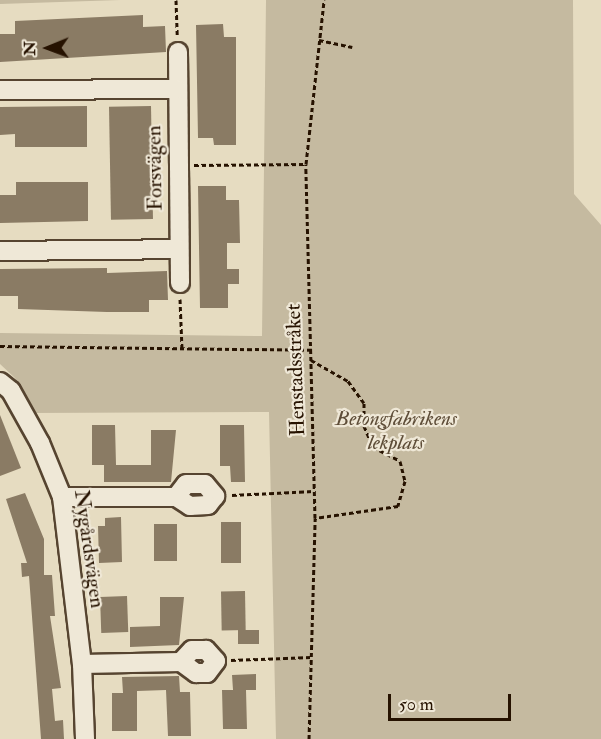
<!DOCTYPE html>
<meta charset="utf-8">
<style>
body{margin:0}
#map{position:relative;width:601px;height:739px;overflow:hidden;background:#e6dcc1;font-family:"IM FELL Double Pica",serif}
div>[style]{position:absolute}
.green>*{inset:0;background:#c5baa0}
.building>*{inset:0;background:#8a7b64;transform-origin:0 0}
.path>*{height:3px;margin-top:-1.5px;transform-origin:0;background:repeating-linear-gradient(90deg,#261200 0 4.5px,transparent 0 7.5px)}
.roads{filter:drop-shadow(2px 0 #564430) drop-shadow(-2px 0 #564430) drop-shadow(0 2px #564430) drop-shadow(0 -2px #564430)}
.minor>*{height:18px;margin:-9px;padding:0 9px;transform-origin:9px;border-radius:9px;background:#efe8d7}
span{translate:-50% -50%;white-space:nowrap;text-align:center;line-height:1.15;-webkit-text-stroke:4.5px #efe8d7;paint-order:stroke}
.street-label{font-size:21px;color:#261200}
.park-label{font-size:21px;color:#5e4d38;font-style:italic}
.north{position:absolute;left:18px;top:18px;width:60px;height:60px;-webkit-text-stroke:4px #efe8d7;paint-order:stroke;rotate:269deg;font-size:16px;font-weight:700;line-height:24px;text-align:center;color:#261200}
.north::after{content:'';display:block;margin:auto;width:21px;height:27px;background:#261200;clip-path:polygon(50% 0,100% 100%,50% 72%,0 100%)}
.scale{position:absolute;left:388px;top:694px;width:123px;height:27px;box-sizing:border-box;border:3px solid #261200;border-top:0;padding-left:8px;font-size:18px;line-height:21px;white-space:nowrap;color:#261200;-webkit-text-stroke:4px #efe8d7;paint-order:stroke}
</style>
<div id="map">
<div class="green">
<i style="clip-path:polygon(0 0,120px 0,0 4px)"></i>
<i style="clip-path:polygon(266px 0,573px 0,574px 194px,601px 225px,601px 739px,276px 739px,269px 412px,31px 413px,15px 378px,0 364px,0 333px,262px 336px)"></i>
</div>
<div class="building">
<i style="clip-path:polygon(143px 15px,143px 27px,165px 26px,166px 52px,0 62px,0 34px,15px 34px,15px 21px)"></i>
<i style="clip-path:polygon(223px 24px,224px 37px,236px 37px,236px 145px,214px 145px,213px 138px,198px 138px,196px 25px)"></i>
<i style="clip-path:polygon(87px 106px,87px 147px,15px 147px,15px 134px,0 135px,0 107px)"></i>
<i style="left:151px;top:106px;width:113px;height:42px;rotate:89deg"></i>
<i style="clip-path:polygon(16px 182px,88px 182px,88px 221px,0 223px,0 195px,16px 195px)"></i>
<i style="clip-path:polygon(198px 186px,226px 186px,226px 200px,239px 200px,240px 243px,227px 243px,227px 269px,239px 269px,239px 284px,228px 284px,228px 308px,200px 308px)"></i>
<i style="clip-path:polygon(107px 268px,107px 273px,167px 271px,168px 300px,149px 300px,149px 312px,107px 312px,18px 309px,18px 296px,0 296px,0 269px)"></i>
<i style="clip-path:polygon(0 415px,21px 468px,0 476px)"></i>
<i style="clip-path:polygon(92px 425px,115px 425px,116px 465px,151px 465px,151px 430px,176px 430px,171px 482px,104px 482px,104px 465px,92px 465px)"></i>
<i style="clip-path:polygon(220px 425px,244px 425px,245px 482px,231px 482px,230px 466px,220px 466px)"></i>
<i style="clip-path:polygon(25px 493px,44px 539px,44px 575px,52px 575px,55px 616px,50px 616px,61px 688px,52px 689px,55px 721px,63px 720px,64px 739px,41px 739px,29px 576px,22px 577px,21px 563px,27px 563px,6px 499px)"></i>
<i style="clip-path:polygon(121px 517px,122px 562px,99px 563px,98px 526px,105px 526px,105px 518px)"></i>
<i style="left:221px;top:522px;width:20px;height:41px"></i>
<i style="left:154px;top:524px;width:23px;height:37px"></i>
<i style="left:245px;top:591px;width:39px;height:24px;rotate:89deg"></i>
<i style="left:127px;top:596px;width:36px;height:27px;rotate:88deg"></i>
<i style="clip-path:polygon(160px 597px,184px 597px,179px 645px,130px 647px,130px 627px,160px 626px)"></i>
<i style="left:238px;top:630px;width:21px;height:14px"></i>
<i style="clip-path:polygon(256px 674px,256px 690px,246px 690px,247px 729px,223px 729px,222px 690px,233px 690px,232px 675px)"></i>
<i style="clip-path:polygon(179px 676px,180px 692px,190px 692px,191px 736px,168px 736px,166px 690px,137px 691px,137px 731px,112px 731px,112px 693px,123px 693px,122px 677px)"></i>
</div>
<div class="path">
<i style="left:176px;top:0;width:37px;rotate:88deg"></i>
<i style="left:319px;top:40px;width:34px;rotate:12deg"></i>
<i style="left:194px;top:165px;width:112px;rotate:-0.5deg"></i>
<i style="left:180px;top:299px;width:50px;rotate:87.7deg"></i>
<i style="left:0;top:346px;width:312px;rotate:0.7deg"></i>
<i style="left:311px;top:360px;width:43px;rotate:29.6deg"></i>
<i style="left:348px;top:381px;width:27px;rotate:54deg"></i>
<i style="left:364px;top:403px;width:23px;rotate:90deg"></i>
<i style="left:364px;top:426px;width:23px;rotate:67deg"></i>
<i style="left:373px;top:447px;width:30px;rotate:27deg"></i>
<i style="left:400px;top:461px;width:21px;rotate:76deg"></i>
<i style="left:405px;top:481px;width:26px;rotate:106deg"></i>
<i style="left:398px;top:506px;width:84px;rotate:171.8deg"></i>
<i style="left:232px;top:495px;width:82px;rotate:-2.8deg"></i>
<i style="left:231px;top:660px;width:80px;rotate:-2.1deg"></i>
<i style="left:309px;top:739px;width:221px;rotate:-88.4deg"></i>
<i style="left:315px;top:518px;width:354px;rotate:-91.5deg"></i>
<i style="left:306px;top:164px;width:165px;rotate:-83.7deg"></i>
</div>
<div class="roads">
<div class="minor">
<i style="left:178px;top:52px;width:231px;rotate:89.5deg"></i>
<i style="left:0;top:90px;width:177px;rotate:-0.3deg"></i>
<i style="left:0;top:251px;width:179px;rotate:-0.6deg"></i>
<i style="left:0;top:382px;width:14px;rotate:39deg"></i>
<i style="left:11px;top:391px;width:60px;rotate:60.9deg"></i>
<i style="left:40px;top:443px;width:58px;rotate:67.8deg"></i>
<i style="left:62px;top:497px;width:168px;rotate:83.2deg"></i>
<i style="left:82px;top:664px;width:75px;rotate:87.7deg"></i>
<i style="left:62px;top:497px;width:114px"></i>
<i style="left:176px;top:497px;width:16px;rotate:-52deg"></i>
<i style="left:186px;top:484px;width:19px"></i>
<i style="left:205px;top:484px;width:16px;rotate:50deg"></i>
<i style="left:215px;top:496px;width:11px;rotate:128deg"></i>
<i style="left:208px;top:505px;width:18px;rotate:177deg"></i>
<i style="left:190px;top:506px;width:17px;rotate:-147deg"></i>
<i style="left:82px;top:664px;width:99px;rotate:-1.2deg"></i>
<i style="left:181px;top:662px;width:19px;rotate:36deg"></i>
<i style="left:196px;top:673px;width:11px"></i>
<i style="left:207px;top:673px;width:15px;rotate:-53deg"></i>
<i style="left:216px;top:661px;width:15px;rotate:-132deg"></i>
<i style="left:206px;top:650px;width:14px;rotate:180deg"></i>
<i style="left:192px;top:650px;width:16px;rotate:133deg"></i>
</div>
</div>
<div class="street-label">
<span style="left:155px;top:168px;rotate:-91deg">Forsvägen</span>
<span style="left:296px;top:370px;rotate:-92deg">Henstadsstråket</span>
<span style="left:89px;top:549px;rotate:82deg">Nygårdsvägen</span>
</div>
<div class="park-label">
<span style="left:396px;top:431px">Betongfabrikens<br>lekplats</span>
</div>
<div class="north">N</div>
<div class="scale">50 m</div>
</div>
